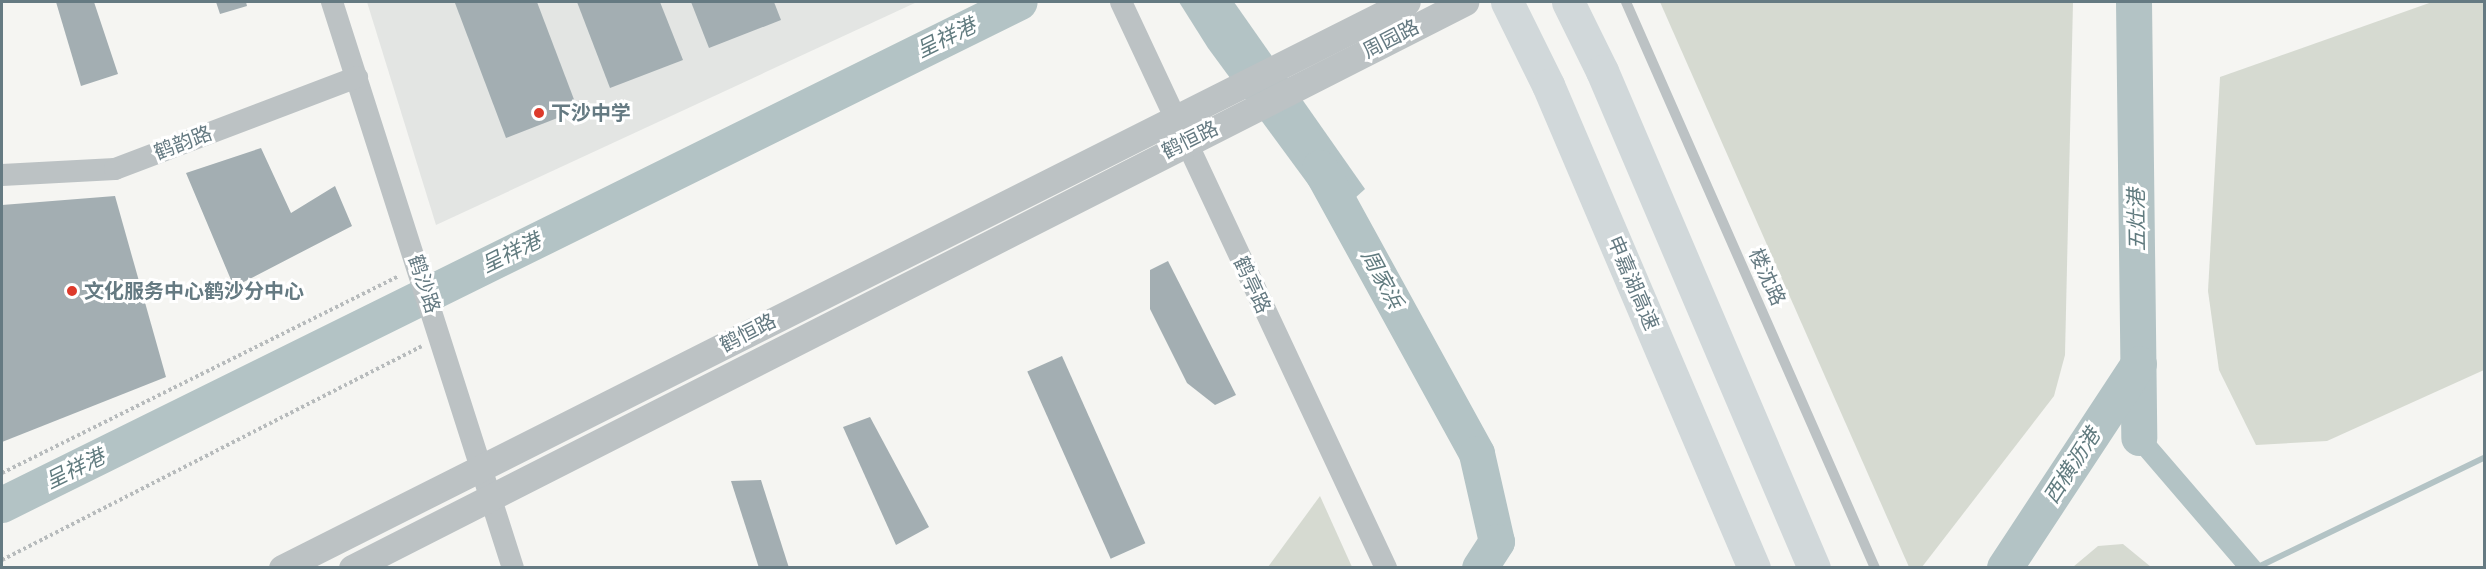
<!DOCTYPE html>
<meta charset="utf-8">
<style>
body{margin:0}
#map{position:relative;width:2486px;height:569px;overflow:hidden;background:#f5f5f2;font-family:"Space Grotesk","Noto Sans SC",sans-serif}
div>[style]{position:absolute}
.built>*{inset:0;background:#e3e5e3}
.green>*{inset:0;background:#d6dad1}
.water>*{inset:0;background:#b3c3c5}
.stream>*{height:6px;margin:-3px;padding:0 3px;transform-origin:3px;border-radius:3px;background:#b3c3c5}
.canal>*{height:21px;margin:-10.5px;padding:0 10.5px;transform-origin:10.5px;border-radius:10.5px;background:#b3c3c5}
.river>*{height:36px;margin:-18px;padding:0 18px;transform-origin:18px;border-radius:18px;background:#b3c3c5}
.building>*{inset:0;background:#a3aeb2;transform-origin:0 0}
.path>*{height:4px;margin-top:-2px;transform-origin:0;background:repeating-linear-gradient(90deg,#b7bbbc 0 3px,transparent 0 6px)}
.service>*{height:10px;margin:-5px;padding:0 5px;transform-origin:5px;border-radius:5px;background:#bcc2c4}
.minor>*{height:22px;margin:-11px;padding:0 11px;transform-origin:11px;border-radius:11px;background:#bcc2c4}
.tertiary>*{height:27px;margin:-13.5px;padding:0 13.5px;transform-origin:13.5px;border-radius:13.5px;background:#bcc2c4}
.motorway>*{height:33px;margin:-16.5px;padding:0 16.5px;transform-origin:16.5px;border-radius:16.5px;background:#d1d8da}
.dots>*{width:16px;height:16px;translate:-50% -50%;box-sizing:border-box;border:3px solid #fff;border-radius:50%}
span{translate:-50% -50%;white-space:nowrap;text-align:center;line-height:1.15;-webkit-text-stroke:6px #fff;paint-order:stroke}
.street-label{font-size:20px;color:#657a82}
.poi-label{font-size:20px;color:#657a82;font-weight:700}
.left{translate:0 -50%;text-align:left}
.water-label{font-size:21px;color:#617b7f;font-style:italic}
.frame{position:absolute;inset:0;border:3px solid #657a82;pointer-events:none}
</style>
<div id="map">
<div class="built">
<i style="clip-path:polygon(367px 2px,917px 2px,436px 225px)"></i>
</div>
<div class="green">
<i style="clip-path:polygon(1660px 2px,2073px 2px,2065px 355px,2054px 396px,1922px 567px,1909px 567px)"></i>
<i style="clip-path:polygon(2432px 2px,2484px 2px,2484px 370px,2327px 441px,2256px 445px,2219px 370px,2208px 291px,2220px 77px)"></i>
<i style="clip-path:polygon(1320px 496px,1352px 567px,1268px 567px)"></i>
<i style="clip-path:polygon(2123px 544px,2151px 567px,2073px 567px,2098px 546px)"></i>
</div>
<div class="water">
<i style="clip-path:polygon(1179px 2px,1234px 2px,1365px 189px,1333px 218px,1208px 48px)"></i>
</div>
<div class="stream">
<i style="left:2256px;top:568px;width:253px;rotate:-25.8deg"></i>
</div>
<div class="canal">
<i style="left:2139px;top:438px;width:172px;rotate:49.3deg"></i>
</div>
<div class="river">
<i style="left:2134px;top:2px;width:436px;rotate:89.3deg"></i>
<i style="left:1320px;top:168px;width:326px;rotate:61.2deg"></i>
<i style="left:1477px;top:454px;width:90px;rotate:77.2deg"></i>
<i style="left:1497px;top:542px;width:31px;rotate:123deg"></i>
<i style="left:2px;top:505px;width:1135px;rotate:-26.29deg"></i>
<i style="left:2005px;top:568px;width:244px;rotate:-56.7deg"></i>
</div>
<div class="building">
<i style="clip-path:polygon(56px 2px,94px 2px,118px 74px,81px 86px)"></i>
<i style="clip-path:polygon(216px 2px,246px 2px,247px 6px,220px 14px)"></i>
<i style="clip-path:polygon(458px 2px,537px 2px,578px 110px,506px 138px,455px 3px)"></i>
<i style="clip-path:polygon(577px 2px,660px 2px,683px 60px,610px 88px)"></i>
<i style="clip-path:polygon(691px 2px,774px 2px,781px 20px,709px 48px)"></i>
<i style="clip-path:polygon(261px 148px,291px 213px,335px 186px,352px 226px,234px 287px,186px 173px)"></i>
<i style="clip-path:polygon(115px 196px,166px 377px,2px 442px,2px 205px)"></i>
<i style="clip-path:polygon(1168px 261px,1236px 395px,1215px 405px,1187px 383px,1150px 309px,1150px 270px)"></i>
<i style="left:1062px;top:356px;width:205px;height:38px;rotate:66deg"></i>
<i style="clip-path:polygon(870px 417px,929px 527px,896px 545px,843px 427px)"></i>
<i style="clip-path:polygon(761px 480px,789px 568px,759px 568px,731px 481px)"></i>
</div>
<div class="path">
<i style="left:2px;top:473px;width:442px;rotate:-26.4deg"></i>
<i style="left:2px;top:560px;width:471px;rotate:-27deg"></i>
</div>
<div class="service">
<i style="left:1626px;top:2px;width:618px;rotate:66.25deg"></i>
</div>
<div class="minor">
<i style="left:332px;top:2px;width:594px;rotate:72.27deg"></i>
<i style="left:1121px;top:2px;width:625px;rotate:64.91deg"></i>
<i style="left:2px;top:175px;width:113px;rotate:-3deg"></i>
<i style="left:115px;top:169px;width:259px;rotate:-20.8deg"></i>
</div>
<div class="tertiary">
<i style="left:282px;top:568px;width:1259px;rotate:-26.71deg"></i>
<i style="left:352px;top:568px;width:1249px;rotate:-26.95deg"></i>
</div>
<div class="motorway">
<i style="left:1507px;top:2px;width:93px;rotate:63.7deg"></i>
<i style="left:1548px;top:85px;width:525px;rotate:66.9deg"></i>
<i style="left:1568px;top:2px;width:77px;rotate:63.8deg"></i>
<i style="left:1602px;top:71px;width:540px;rotate:66.9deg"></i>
</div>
<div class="dots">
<i style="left:539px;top:113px;background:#dd3a2b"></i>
<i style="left:72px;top:291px;background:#dd3a2b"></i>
</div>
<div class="street-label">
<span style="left:1391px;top:39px;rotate:-27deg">周园路</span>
<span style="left:1190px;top:140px;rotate:-26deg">鹤恒路</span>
<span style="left:183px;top:143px;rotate:-21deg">鹤韵路</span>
<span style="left:1767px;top:277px;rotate:66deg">楼沈路</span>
<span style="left:1633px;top:283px;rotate:67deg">申嘉湖高速</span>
<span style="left:424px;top:284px;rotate:72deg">鹤沙路</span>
<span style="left:1252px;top:285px;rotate:65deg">鹤亭路</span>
<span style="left:748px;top:333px;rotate:-27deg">鹤恒路</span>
</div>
<div class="poi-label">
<span class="left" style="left:551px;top:113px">下沙中学</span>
<span class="left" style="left:84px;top:291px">文化服务中心鹤沙分中心</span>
</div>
<div class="water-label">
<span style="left:946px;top:38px;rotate:-26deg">呈祥港</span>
<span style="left:2137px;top:220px;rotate:-91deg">五灶港</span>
<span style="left:511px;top:253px;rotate:-26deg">呈祥港</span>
<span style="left:1382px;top:279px;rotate:62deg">周家浜</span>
<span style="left:2072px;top:466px;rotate:-57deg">西横沥港</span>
<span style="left:75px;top:469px;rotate:-26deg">呈祥港</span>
</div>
<div class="frame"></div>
</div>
